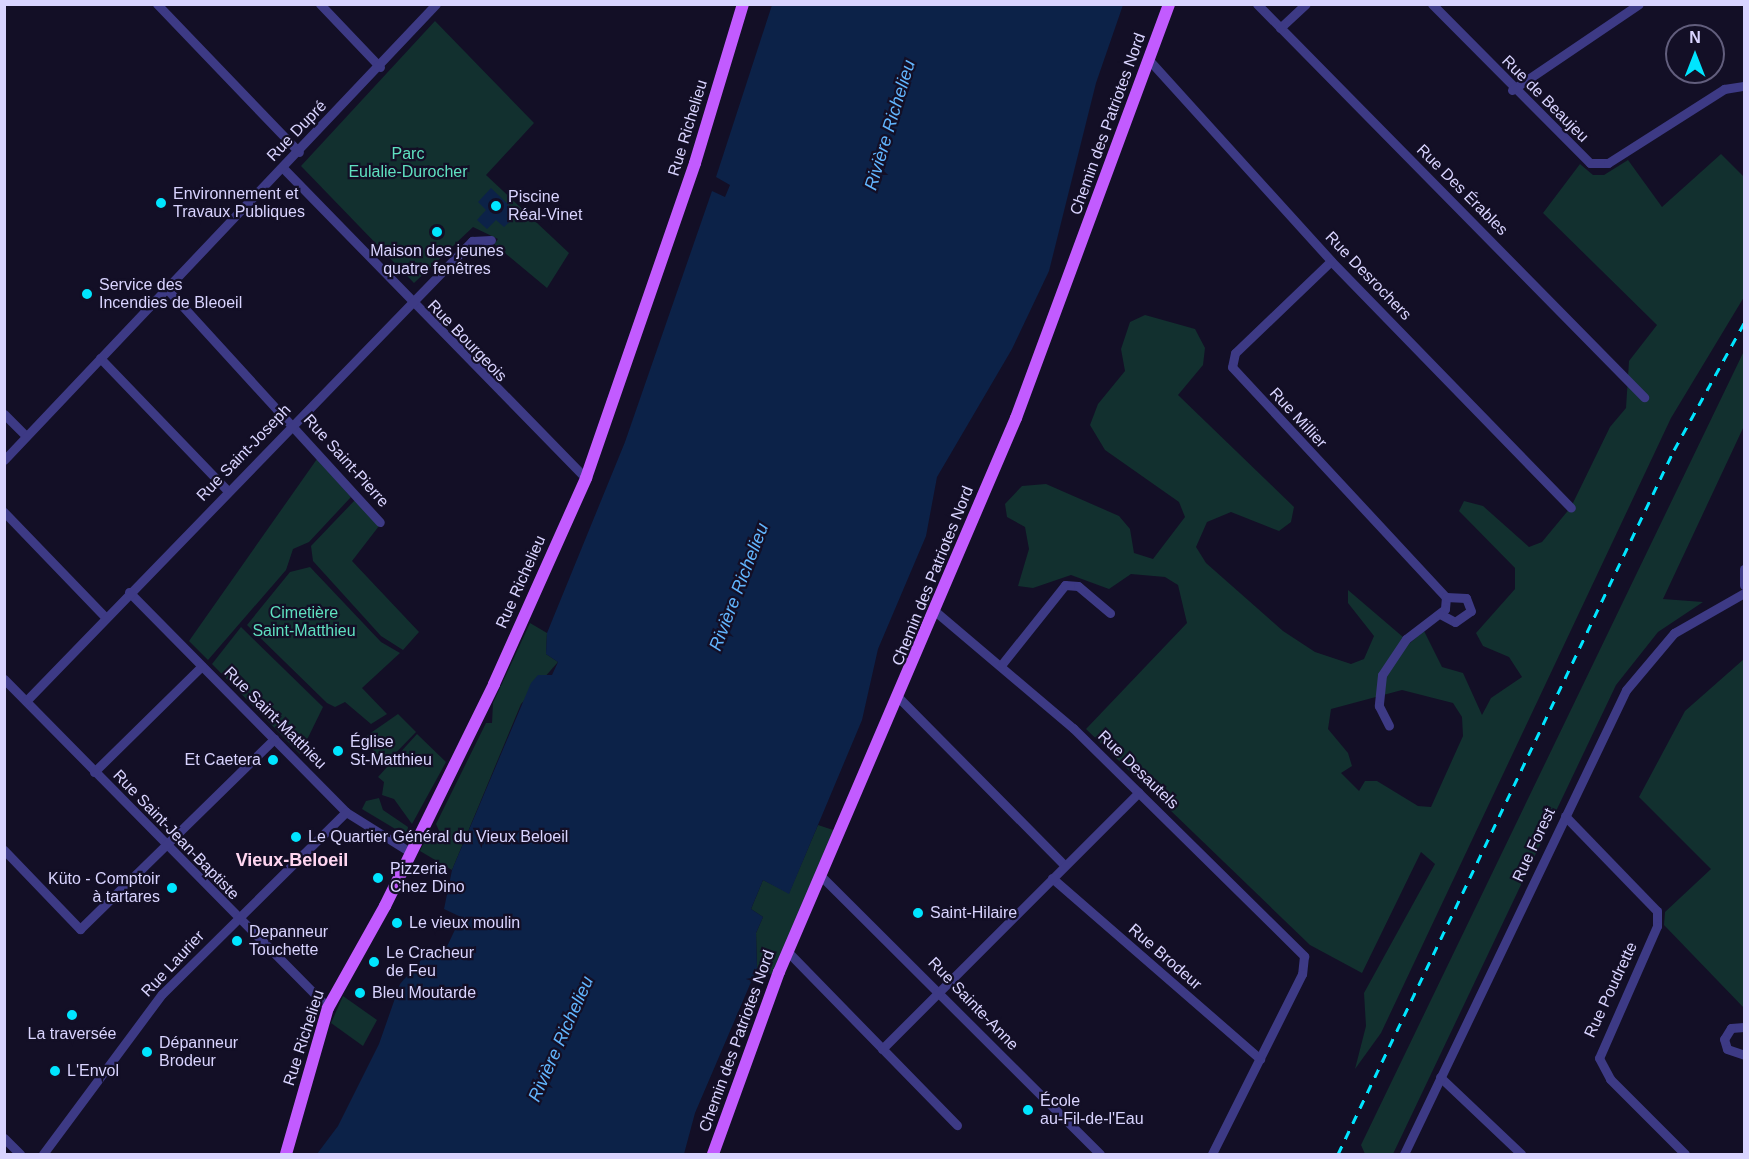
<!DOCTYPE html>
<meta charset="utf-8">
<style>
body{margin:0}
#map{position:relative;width:1749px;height:1159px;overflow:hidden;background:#130f26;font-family:Arial,sans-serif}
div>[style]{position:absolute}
.green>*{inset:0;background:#12302f}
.water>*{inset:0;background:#0c2248}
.minor>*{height:9px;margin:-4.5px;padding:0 4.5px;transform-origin:4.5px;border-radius:4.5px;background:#3d3a85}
.major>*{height:12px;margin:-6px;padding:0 6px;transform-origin:6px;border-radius:6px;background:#c25bff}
.rail>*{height:3px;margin-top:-1.5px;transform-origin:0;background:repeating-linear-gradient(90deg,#00e5ff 0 9px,transparent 0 17px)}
.dots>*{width:16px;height:16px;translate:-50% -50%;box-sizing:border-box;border:3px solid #130f26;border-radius:50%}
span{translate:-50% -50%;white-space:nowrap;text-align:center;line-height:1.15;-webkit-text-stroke:4.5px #130f26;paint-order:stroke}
.street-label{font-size:16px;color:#d9d4ff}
.park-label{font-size:16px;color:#5fe0c0}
.poi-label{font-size:16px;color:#d9d4ff}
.left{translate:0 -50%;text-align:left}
.right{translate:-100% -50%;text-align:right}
.water-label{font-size:18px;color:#62b6ff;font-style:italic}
.neighbourhood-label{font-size:18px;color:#ffd6f0;font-weight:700}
.frame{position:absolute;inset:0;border:6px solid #d9d4ff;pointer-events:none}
.north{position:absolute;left:1665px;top:24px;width:60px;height:60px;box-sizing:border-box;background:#130f26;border:2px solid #625e7d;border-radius:50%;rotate:0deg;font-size:16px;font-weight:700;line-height:24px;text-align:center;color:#d9d4ff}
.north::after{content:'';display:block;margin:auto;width:21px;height:27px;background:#00e5ff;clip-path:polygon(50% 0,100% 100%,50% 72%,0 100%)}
</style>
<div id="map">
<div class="green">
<i style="clip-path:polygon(435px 21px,534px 123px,486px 175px,569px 253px,547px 288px,494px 244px,498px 239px,473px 227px,414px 283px,301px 166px)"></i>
<i style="clip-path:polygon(evenodd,1721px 154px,1744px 177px,1744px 297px,1671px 418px,1381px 1033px,1355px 1069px,1366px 1026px,1364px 993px,1435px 864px,1421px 852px,1362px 973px,1310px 945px,1086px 729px,1187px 623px,1178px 585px,1165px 577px,1131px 574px,1109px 589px,1071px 575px,1033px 588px,1018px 586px,1029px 549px,1025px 527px,1007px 517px,1005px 504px,1022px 486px,1046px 484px,1119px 516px,1130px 529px,1134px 553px,1153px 559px,1185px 517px,1179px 502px,1105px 450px,1090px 425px,1098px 404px,1125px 371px,1121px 349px,1130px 322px,1145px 315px,1195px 329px,1205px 348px,1203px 365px,1178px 395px,1294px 507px,1291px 522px,1279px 531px,1231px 512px,1207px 522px,1196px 547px,1206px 563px,1283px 631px,1315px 652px,1351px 664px,1364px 659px,1374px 636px,1348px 603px,1348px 590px,1410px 643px,1424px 631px,1442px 667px,1463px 673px,1482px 715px,1491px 698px,1522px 677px,1509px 657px,1483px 646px,1476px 633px,1515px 589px,1515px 568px,1459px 511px,1464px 501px,1483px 506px,1529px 547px,1542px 542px,1571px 507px,1610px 427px,1626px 408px,1629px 361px,1657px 325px,1543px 213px,1580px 164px,1593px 175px,1604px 175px,1628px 160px,1662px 207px,1721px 154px,1402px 690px,1453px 703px,1462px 717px,1463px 736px,1431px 807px,1418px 806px,1377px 781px,1365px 781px,1359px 791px,1341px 773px,1352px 766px,1348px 753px,1328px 729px,1331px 709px,1402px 690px)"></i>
<i style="clip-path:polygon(1744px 351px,1744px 426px,1663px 599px,1703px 602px,1658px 632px,1616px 685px,1393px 1154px,1365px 1154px,1361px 1145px)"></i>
<i style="clip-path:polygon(317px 459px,351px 497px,309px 542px,293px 549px,286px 570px,208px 660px,189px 641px)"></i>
<i style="clip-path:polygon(355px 500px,379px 526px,352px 561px,419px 632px,403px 650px,381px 636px,313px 561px,311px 546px)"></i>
<i style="clip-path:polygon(310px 567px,381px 642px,400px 653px,362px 688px,387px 714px,371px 724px,345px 702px,335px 707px,327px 703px,247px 625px,290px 572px)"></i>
<i style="clip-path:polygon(530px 623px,547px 633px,546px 654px,558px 662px,521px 704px,452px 870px,420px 851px,427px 836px,440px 833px,436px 824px,486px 723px,492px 723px,493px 703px)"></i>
<i style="clip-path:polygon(241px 627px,323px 707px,300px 754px,212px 664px)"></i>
<i style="clip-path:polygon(1744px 659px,1744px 1008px,1664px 925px,1665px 912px,1711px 869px,1639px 797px,1685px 711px)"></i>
<i style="clip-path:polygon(398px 714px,416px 732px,386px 763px,362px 739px)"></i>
<i style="clip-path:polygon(417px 734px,446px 762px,412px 824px,394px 799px,382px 795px,384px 782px,378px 777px)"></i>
<i style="clip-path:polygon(379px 798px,383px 810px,408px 827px,406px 843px,402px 833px,362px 809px,366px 801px)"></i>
<i style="clip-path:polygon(818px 825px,839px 832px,773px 975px,757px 968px,756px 933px,763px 917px,751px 909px,763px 880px,789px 893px)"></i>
<i style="clip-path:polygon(343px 996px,377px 1020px,363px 1046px,331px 1023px)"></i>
</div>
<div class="water">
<i style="clip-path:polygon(772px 5px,1123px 5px,1096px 83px,1049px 271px,1012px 349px,937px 477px,926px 536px,878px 649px,862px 720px,789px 894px,763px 880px,751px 909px,763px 917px,756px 933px,757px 968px,695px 1113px,684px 1154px,317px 1154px,338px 1126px,379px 1044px,400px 984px,429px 951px,442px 957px,461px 917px,444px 909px,452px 870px,531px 683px,538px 675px,552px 675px,558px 662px,546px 654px,547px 633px,625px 442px,712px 191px,725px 197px,730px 185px,716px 177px)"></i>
<i style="clip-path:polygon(491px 188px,518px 214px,504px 227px,496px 220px,487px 229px,477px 220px,486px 210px,478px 202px)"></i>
</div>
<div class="minor">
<i style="left:157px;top:4px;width:205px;rotate:46.2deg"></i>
<i style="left:320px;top:4px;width:87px;rotate:46.4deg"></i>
<i style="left:1257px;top:4px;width:552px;rotate:45.44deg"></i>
<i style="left:1432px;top:4px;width:224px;rotate:45.2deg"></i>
<i style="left:1590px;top:163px;width:18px"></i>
<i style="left:1608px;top:163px;width:138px;rotate:-32.5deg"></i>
<i style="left:1724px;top:89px;width:20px;rotate:-9deg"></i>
<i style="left:1280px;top:28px;width:35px;rotate:-43deg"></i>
<i style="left:1149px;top:60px;width:271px;rotate:47.8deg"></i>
<i style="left:1331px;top:261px;width:344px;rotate:45.8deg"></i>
<i style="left:1512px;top:90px;width:153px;rotate:-34.1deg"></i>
<i style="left:283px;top:168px;width:433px;rotate:45.7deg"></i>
<i style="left:1331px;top:261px;width:133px;rotate:136.2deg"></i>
<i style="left:1235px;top:353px;width:14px;rotate:102deg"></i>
<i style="left:1232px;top:367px;width:314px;rotate:47.1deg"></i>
<i style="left:1446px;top:597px;width:12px;rotate:95deg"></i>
<i style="left:1445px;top:609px;width:49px;rotate:142.4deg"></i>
<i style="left:1406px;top:639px;width:43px;rotate:123.7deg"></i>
<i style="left:1382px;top:675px;width:31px;rotate:96deg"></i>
<i style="left:1379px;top:706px;width:22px;rotate:63deg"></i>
<i style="left:166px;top:288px;width:317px;rotate:47.6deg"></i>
<i style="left:100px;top:358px;width:185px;rotate:46.1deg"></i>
<i style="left:4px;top:414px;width:31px;rotate:45deg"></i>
<i style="left:4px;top:460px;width:628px;rotate:-46.55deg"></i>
<i style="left:4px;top:512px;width:146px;rotate:46.1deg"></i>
<i style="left:1744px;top:569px;width:16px;rotate:90deg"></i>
<i style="left:129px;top:592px;width:309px;rotate:45.4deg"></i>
<i style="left:346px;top:812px;width:75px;rotate:32deg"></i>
<i style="left:936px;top:612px;width:180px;rotate:40.3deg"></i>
<i style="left:1073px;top:728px;width:325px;rotate:44.6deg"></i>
<i style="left:1304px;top:956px;width:18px;rotate:96deg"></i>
<i style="left:1302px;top:974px;width:201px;rotate:116.6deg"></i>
<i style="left:1440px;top:614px;width:17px;rotate:28deg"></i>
<i style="left:1455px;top:622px;width:19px;rotate:-35deg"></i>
<i style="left:1471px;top:611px;width:14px;rotate:-111deg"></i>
<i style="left:1466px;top:598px;width:20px;rotate:-177deg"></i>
<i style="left:1002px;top:664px;width:101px;rotate:-51.4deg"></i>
<i style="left:1065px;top:585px;width:13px;rotate:4deg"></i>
<i style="left:1078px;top:586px;width:42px;rotate:40.2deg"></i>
<i style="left:4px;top:679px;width:462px;rotate:45.4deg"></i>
<i style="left:900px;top:699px;width:233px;rotate:45.3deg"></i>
<i style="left:26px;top:701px;width:641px;rotate:-45.89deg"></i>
<i style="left:472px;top:241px;width:19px;rotate:-3deg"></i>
<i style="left:94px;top:772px;width:151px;rotate:-44.5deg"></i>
<i style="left:1565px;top:816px;width:132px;rotate:45.9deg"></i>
<i style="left:1657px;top:911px;width:15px;rotate:90deg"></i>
<i style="left:1657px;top:926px;width:144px;rotate:113.7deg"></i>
<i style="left:1599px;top:1058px;width:24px;rotate:62deg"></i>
<i style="left:1610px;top:1079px;width:106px;rotate:45deg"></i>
<i style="left:4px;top:850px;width:110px;rotate:46.1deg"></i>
<i style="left:80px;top:929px;width:272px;rotate:-44.4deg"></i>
<i style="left:823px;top:878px;width:391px;rotate:44.9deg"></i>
<i style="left:1052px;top:878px;width:276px;rotate:41deg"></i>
<i style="left:788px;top:952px;width:242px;rotate:45.7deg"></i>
<i style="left:1744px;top:1027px;width:13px;rotate:176deg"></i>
<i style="left:1731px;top:1028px;width:13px;rotate:122deg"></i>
<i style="left:1724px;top:1039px;width:10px;rotate:73deg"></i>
<i style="left:1727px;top:1049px;width:18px;rotate:19deg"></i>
<i style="left:882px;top:1049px;width:363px;rotate:-45deg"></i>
<i style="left:1440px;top:1077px;width:112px;rotate:43.5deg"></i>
<i style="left:4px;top:1138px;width:23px;rotate:45deg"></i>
<i style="left:43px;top:1154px;width:199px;rotate:-53.4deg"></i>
<i style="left:162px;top:994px;width:259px;rotate:-44.7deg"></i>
<i style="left:1404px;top:1154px;width:514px;rotate:-64.43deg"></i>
<i style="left:1626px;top:690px;width:75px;rotate:-49.9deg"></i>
<i style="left:1674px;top:633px;width:81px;rotate:-29.7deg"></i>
</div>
<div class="major">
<i style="left:286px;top:1154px;width:152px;rotate:-74deg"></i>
<i style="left:328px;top:1008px;width:117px;rotate:-60.8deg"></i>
<i style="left:385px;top:906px;width:247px;rotate:-63.8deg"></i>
<i style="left:494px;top:684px;width:226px;rotate:-65.9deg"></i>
<i style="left:586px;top:478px;width:333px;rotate:-70.9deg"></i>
<i style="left:695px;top:163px;width:166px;rotate:-73.2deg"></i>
<i style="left:713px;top:1154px;width:194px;rotate:-70.1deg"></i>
<i style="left:779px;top:972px;width:603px;rotate:-66.84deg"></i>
<i style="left:1016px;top:418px;width:441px;rotate:-69.7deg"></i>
</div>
<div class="rail">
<i style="left:1338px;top:1154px;width:780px;rotate:-64.49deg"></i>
<i style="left:1674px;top:450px;width:145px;rotate:-61.1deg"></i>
</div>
<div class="dots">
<i style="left:161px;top:203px;background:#00e5ff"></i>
<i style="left:496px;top:206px;background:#00e5ff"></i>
<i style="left:437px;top:232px;background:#00e5ff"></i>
<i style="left:87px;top:294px;background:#00e5ff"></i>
<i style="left:338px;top:751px;background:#00e5ff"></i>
<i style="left:273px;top:760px;background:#00e5ff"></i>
<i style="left:296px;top:837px;background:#00e5ff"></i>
<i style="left:378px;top:878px;background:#00e5ff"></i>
<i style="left:172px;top:888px;background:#00e5ff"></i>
<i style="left:918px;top:913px;background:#00e5ff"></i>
<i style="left:397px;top:923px;background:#00e5ff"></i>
<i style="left:237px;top:941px;background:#00e5ff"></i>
<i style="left:374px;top:962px;background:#00e5ff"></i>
<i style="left:360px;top:993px;background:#00e5ff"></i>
<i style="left:72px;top:1015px;background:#00e5ff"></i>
<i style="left:147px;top:1052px;background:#00e5ff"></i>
<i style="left:55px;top:1071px;background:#00e5ff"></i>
<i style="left:1028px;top:1110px;background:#00e5ff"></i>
</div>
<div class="street-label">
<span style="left:1545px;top:99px;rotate:45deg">Rue de Beaujeu</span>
<span style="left:1108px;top:124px;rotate:-70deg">Chemin des Patriotes Nord</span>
<span style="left:688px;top:128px;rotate:-73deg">Rue Richelieu</span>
<span style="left:297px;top:131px;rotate:-46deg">Rue Dupré</span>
<span style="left:1462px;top:190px;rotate:45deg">Rue Des Érables</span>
<span style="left:1368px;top:276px;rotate:46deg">Rue Desrochers</span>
<span style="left:467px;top:341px;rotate:46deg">Rue Bourgeois</span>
<span style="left:1298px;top:418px;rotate:47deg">Rue Millier</span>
<span style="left:244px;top:453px;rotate:-46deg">Rue Saint-Joseph</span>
<span style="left:346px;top:461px;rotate:48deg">Rue Saint-Pierre</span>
<span style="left:933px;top:576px;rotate:-68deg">Chemin des Patriotes Nord</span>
<span style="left:521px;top:582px;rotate:-66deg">Rue Richelieu</span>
<span style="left:275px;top:718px;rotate:45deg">Rue Saint-Matthieu</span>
<span style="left:1138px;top:770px;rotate:44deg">Rue Desautels</span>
<span style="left:176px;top:835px;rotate:46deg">Rue Saint-Jean-Baptiste</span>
<span style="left:1534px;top:845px;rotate:-65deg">Rue Forest</span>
<span style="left:1165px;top:957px;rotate:41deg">Rue Brodeur</span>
<span style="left:173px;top:964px;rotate:-47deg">Rue Laurier</span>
<span style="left:1611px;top:990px;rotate:-65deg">Rue Poudrette</span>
<span style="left:973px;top:1004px;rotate:46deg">Rue Sainte-Anne</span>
<span style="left:304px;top:1038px;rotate:-72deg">Rue Richelieu</span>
<span style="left:737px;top:1041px;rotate:-70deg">Chemin des Patriotes Nord</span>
</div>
<div class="park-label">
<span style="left:408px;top:163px">Parc<br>Eulalie-Durocher</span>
<span style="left:304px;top:622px">Cimetière<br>Saint-Matthieu</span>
</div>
<div class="poi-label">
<span class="left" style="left:173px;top:203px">Environnement et<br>Travaux Publiques</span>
<span class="left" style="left:508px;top:206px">Piscine<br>Réal-Vinet</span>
<span style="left:437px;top:260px">Maison des jeunes<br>quatre fenêtres</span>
<span class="left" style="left:99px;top:294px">Service des<br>Incendies de Bleoeil</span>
<span class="left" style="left:350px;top:751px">Église<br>St-Matthieu</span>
<span class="right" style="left:261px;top:760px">Et Caetera</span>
<span class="left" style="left:308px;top:837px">Le Quartier Général du Vieux Beloeil</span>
<span class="left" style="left:390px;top:878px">Pizzeria<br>Chez Dino</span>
<span class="right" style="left:160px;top:888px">Küto - Comptoir<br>à tartares</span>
<span class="left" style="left:930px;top:913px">Saint-Hilaire</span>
<span class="left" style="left:409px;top:923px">Le vieux moulin</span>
<span class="left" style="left:249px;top:941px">Depanneur<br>Touchette</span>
<span class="left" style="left:386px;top:962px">Le Cracheur<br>de Feu</span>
<span class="left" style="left:372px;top:993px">Bleu Moutarde</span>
<span style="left:72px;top:1034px">La traversée</span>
<span class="left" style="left:159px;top:1052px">Dépanneur<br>Brodeur</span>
<span class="left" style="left:67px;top:1071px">L'Envol</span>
<span class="left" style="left:1040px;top:1110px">École<br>au-Fil-de-l'Eau</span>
</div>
<div class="water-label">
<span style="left:890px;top:125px;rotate:-73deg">Rivière Richelieu</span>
<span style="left:739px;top:587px;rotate:-69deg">Rivière Richelieu</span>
<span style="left:561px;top:1039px;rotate:-66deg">Rivière Richelieu</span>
</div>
<div class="neighbourhood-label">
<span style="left:292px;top:860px">Vieux-Beloeil</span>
</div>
<div class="frame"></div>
<div class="north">N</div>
</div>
